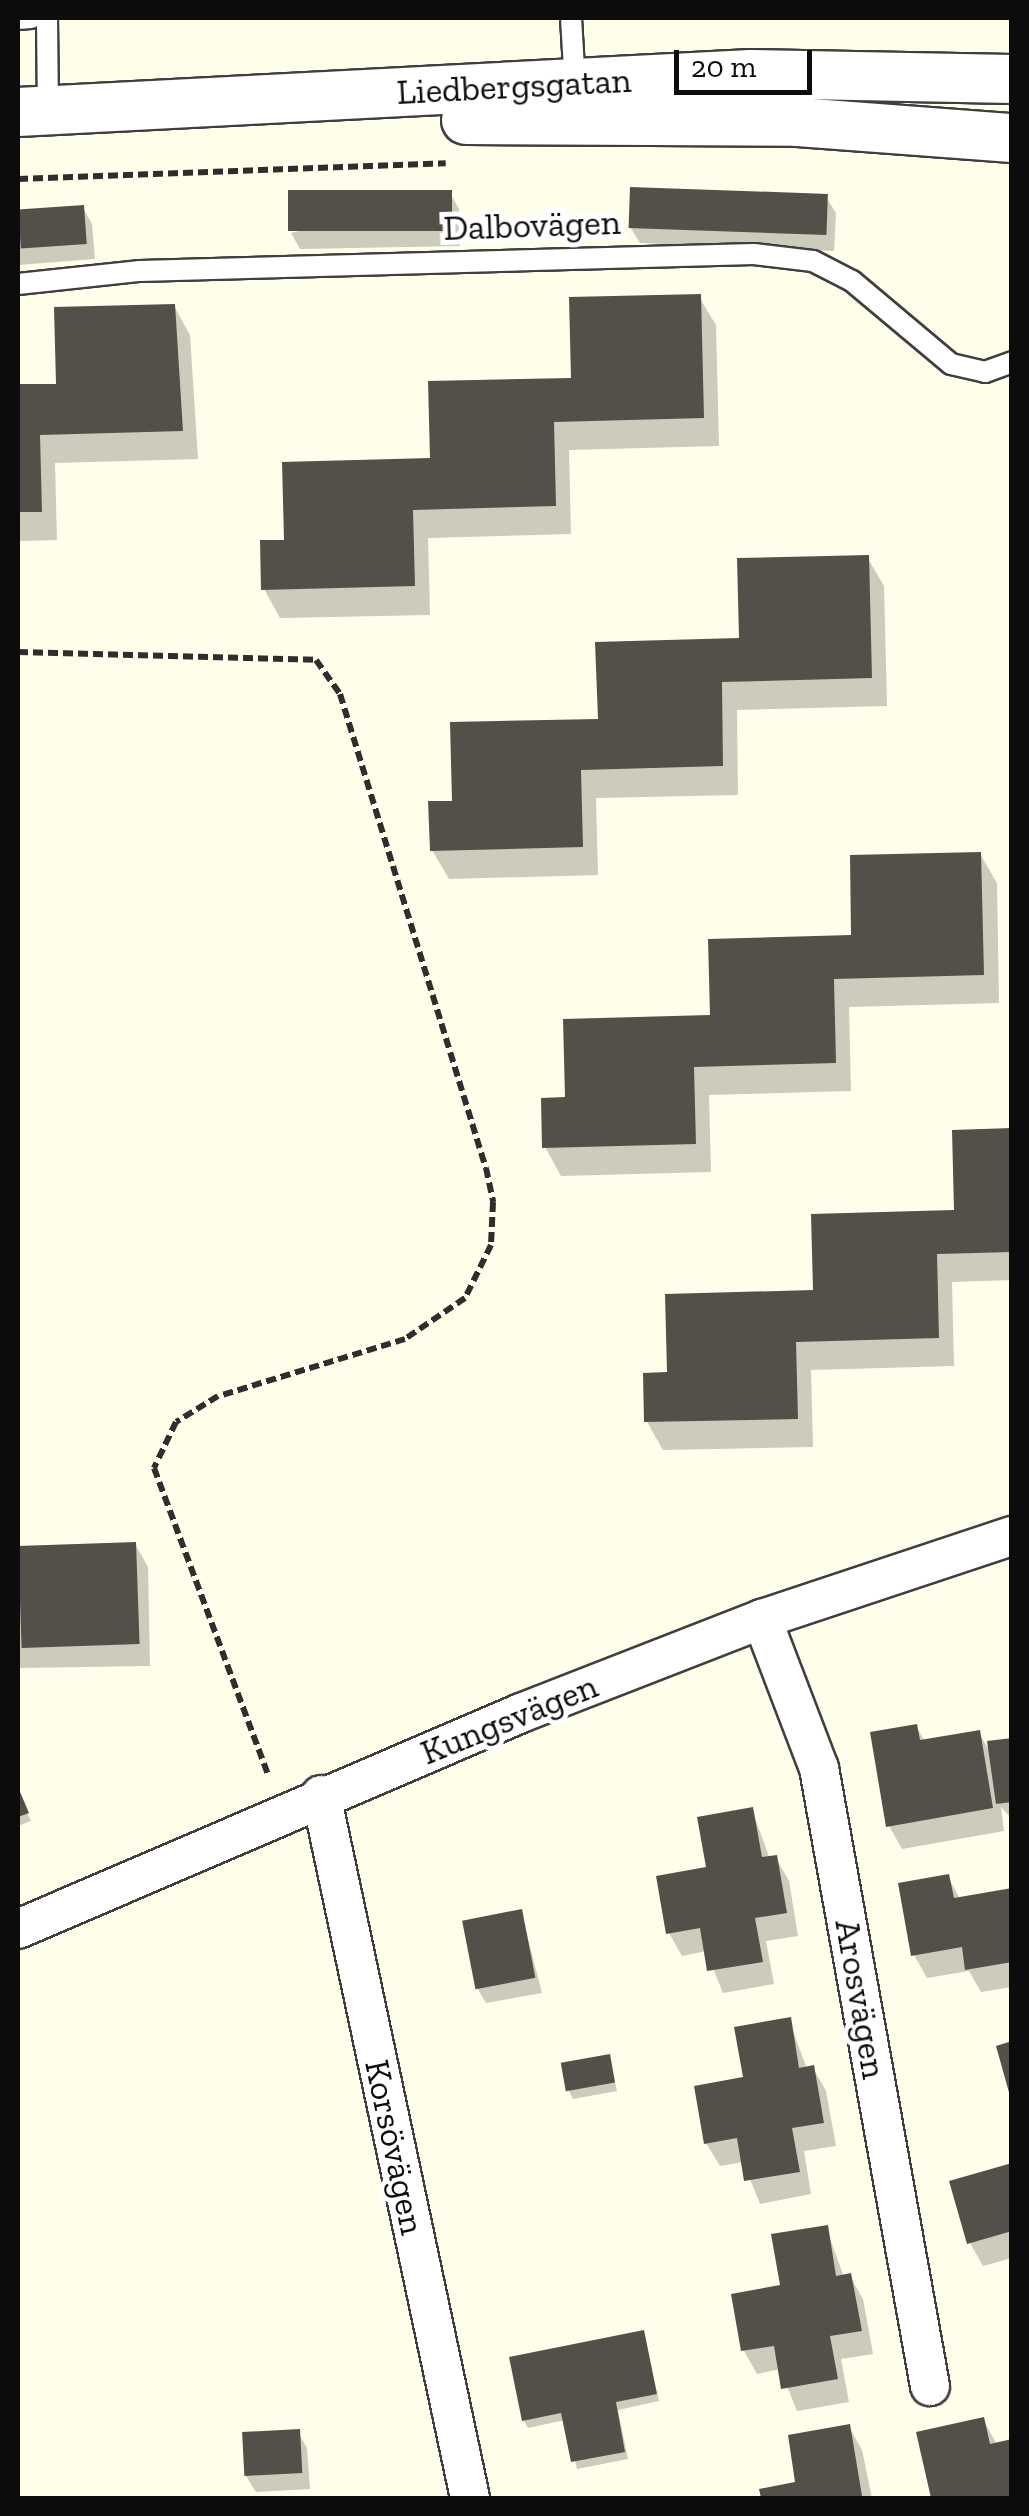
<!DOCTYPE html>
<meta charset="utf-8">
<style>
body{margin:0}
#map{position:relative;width:1029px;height:2516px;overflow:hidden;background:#fffeeb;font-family:"Zilla Slab",serif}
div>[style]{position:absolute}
.shadow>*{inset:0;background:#0003}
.building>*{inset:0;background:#544f48;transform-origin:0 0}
.path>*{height:6px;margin-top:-3px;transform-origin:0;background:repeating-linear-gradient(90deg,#2e2e2e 0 10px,transparent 0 15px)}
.roads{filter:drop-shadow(2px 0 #3f3f3f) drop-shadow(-2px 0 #3f3f3f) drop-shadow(0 2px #3f3f3f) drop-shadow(0 -2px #3f3f3f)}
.service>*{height:20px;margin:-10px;padding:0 10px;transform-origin:10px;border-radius:10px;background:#fff}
.minor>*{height:38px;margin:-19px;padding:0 19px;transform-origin:19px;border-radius:19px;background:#fff}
.tertiary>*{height:48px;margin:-24px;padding:0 24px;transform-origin:24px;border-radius:24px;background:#fff}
span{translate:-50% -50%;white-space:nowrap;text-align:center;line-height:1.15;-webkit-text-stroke:10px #fff;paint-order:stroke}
.street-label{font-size:35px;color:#0c0c0c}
.frame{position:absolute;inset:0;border:20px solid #0c0c0c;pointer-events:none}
.scale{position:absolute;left:674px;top:50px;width:138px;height:45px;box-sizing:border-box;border:5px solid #0c0c0c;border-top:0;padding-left:12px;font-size:30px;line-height:35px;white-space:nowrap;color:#0c0c0c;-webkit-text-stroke:8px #fff;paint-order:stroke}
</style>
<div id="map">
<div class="shadow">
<i style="clip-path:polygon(450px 193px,459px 209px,460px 246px,300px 249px,291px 233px)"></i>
<i style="clip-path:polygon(826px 197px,836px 213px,834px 251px,640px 243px,630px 227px)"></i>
<i style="clip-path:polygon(83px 208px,92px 224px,95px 259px,18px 265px,18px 213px)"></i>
<i style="clip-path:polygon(699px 297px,716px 325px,719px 446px,569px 450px,571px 534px,428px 538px,430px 615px,280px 618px,264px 589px,432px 461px,574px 380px)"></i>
<i style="clip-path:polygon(174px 306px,190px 335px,198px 459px,55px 463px,57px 540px,18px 541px,18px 387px,59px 386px)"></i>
<i style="clip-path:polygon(867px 557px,884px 586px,887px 706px,737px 710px,738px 795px,596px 798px,598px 875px,449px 879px,432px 850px,455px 803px,742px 641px)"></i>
<i style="clip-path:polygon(980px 854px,997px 883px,999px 1003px,849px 1007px,851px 1091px,709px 1095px,711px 1172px,561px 1176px,545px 1147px,568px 1099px,854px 938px)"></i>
<i style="clip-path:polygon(1012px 1131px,1012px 1280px,952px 1282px,954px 1366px,811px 1370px,813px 1447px,663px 1450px,647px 1422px,670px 1374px,957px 1212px)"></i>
<i style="clip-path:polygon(135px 1544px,148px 1567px,150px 1666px,18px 1668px,18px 1546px)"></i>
<i style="clip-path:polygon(916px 1726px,925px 1742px,979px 1733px,992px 1755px,1012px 1740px,1012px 1819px,1001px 1807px,1004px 1831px,902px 1849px,889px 1826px)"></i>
<i style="clip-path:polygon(18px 1794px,31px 1821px,18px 1826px,18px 1837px)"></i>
<i style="clip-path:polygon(752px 1810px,770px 1859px,776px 1858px,789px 1881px,798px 1936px,766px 1941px,774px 1984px,723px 1993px,706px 1951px,682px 1956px,669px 1933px)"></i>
<i style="clip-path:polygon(948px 1877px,960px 1899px,1012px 1890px,1012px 1987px,981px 1992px,969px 1971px,927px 1978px,914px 1955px)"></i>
<i style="clip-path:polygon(521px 1912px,542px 1993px,486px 2003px,477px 1988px)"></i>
<i style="clip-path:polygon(789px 2020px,807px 2069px,813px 2068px,826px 2091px,836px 2146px,804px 2151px,811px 2194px,760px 2204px,743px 2162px,720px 2166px,706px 2143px)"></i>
<i style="clip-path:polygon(609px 2057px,617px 2091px,573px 2099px,569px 2091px)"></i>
<i style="clip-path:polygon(1012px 2166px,1012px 2258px,983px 2266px,970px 2243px)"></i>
<i style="clip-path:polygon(826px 2228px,844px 2277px,850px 2276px,863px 2299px,873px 2354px,841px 2359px,849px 2402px,797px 2411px,780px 2369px,757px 2374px,744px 2351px)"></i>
<i style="clip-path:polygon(643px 2333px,659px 2401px,618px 2410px,628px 2459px,577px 2469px,565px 2420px,528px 2428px,524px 2421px)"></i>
<i style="clip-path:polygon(983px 2419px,997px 2445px,1012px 2442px,1012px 2498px,933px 2498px,919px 2433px)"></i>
<i style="clip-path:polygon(849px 2427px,862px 2450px,872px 2498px,763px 2498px,762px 2491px,798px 2484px)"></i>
<i style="clip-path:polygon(298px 2432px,307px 2448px,310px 2489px,256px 2492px,246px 2476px)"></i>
</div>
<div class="building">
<i style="left:630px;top:187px;width:198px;height:41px;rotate:2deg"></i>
<i style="left:452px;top:190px;width:41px;height:164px;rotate:90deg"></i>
<i style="left:84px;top:205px;width:39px;height:66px;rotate:86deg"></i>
<i style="clip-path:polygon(701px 294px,704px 418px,554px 422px,556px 506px,413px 510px,415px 586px,261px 590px,260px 540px,284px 540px,282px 462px,430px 458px,428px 381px,571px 378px,569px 297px)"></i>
<i style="clip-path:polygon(175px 304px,183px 431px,40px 435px,42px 512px,18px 512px,18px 384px,56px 384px,54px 307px)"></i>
<i style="clip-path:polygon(869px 555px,872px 678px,722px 682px,723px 766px,581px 770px,583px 847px,430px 851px,428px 801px,452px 801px,450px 722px,598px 719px,595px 642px,739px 638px,737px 558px)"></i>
<i style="clip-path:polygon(981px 852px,984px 975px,834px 979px,836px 1063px,694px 1067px,696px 1144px,542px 1148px,541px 1098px,565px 1097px,563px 1019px,710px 1015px,708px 939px,851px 935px,850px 855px)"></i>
<i style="clip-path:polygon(1012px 1128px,1012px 1252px,937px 1254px,939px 1338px,796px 1342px,798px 1419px,644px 1422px,643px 1373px,667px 1372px,665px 1294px,813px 1290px,811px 1214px,954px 1210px,952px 1130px)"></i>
<i style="left:136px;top:1542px;width:102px;height:118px;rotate:88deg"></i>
<i style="clip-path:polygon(917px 1724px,920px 1740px,980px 1730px,993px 1808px,886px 1827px,870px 1732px)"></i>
<i style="clip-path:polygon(1012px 1738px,1012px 1802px,996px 1804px,987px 1741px)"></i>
<i style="clip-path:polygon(18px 1787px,29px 1813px,18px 1817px)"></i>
<i style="clip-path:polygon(753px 1807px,762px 1857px,777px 1855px,787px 1913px,755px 1918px,763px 1962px,707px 1971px,700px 1928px,666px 1934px,656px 1876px,706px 1867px,697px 1817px)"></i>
<i style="clip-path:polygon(949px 1874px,954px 1898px,1012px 1888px,1012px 1962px,965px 1970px,962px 1947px,911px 1956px,898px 1883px)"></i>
<i style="left:522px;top:1909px;width:70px;height:61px;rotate:79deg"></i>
<i style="clip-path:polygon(791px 2017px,799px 2068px,814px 2065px,824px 2123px,792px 2128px,800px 2172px,744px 2181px,737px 2138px,704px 2144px,694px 2086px,743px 2077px,734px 2027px)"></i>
<i style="clip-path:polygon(1012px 2041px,1012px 2096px,1010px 2096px,996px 2046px)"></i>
<i style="left:610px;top:2054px;width:29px;height:50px;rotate:80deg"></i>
<i style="clip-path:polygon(1012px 2163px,1012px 2231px,967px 2244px,949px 2181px)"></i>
<i style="clip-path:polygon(828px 2225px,836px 2276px,851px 2273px,862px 2331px,830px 2336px,838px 2379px,781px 2389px,774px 2346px,741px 2351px,731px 2294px,780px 2285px,771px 2234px)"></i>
<i style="clip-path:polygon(644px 2330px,657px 2394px,616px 2402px,625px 2452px,571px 2462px,561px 2413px,522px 2421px,509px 2357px)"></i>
<i style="clip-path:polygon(984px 2417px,990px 2444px,1012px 2439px,1012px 2498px,931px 2498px,916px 2432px)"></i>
<i style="clip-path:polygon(850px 2424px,862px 2496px,873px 2498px,761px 2498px,759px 2489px,795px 2482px,788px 2435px)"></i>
<i style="left:300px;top:2429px;width:44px;height:58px;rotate:87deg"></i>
</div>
<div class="path">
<i style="left:18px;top:179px;width:428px;rotate:-2.1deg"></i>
<i style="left:18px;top:652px;width:298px;rotate:1.5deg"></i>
<i style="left:316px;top:660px;width:42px;rotate:54.8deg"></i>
<i style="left:340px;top:694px;width:496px;rotate:72.9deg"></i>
<i style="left:486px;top:1168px;width:35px;rotate:78deg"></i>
<i style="left:493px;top:1202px;width:43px;rotate:92.7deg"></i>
<i style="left:491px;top:1245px;width:59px;rotate:116.1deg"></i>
<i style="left:465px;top:1298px;width:73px;rotate:145.7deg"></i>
<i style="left:405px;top:1339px;width:195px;rotate:163deg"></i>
<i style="left:218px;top:1396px;width:49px;rotate:148.2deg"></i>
<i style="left:176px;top:1422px;width:51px;rotate:115.6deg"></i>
<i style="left:154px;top:1468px;width:327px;rotate:69.6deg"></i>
</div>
<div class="roads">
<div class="service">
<i style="left:47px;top:18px;width:91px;rotate:89.4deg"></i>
<i style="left:571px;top:18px;width:67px;rotate:86.6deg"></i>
<i style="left:18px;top:19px;width:13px;rotate:-4deg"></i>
<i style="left:18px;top:284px;width:123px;rotate:-6.1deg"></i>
<i style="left:140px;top:271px;width:614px;rotate:-1.59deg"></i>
<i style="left:754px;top:254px;width:59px;rotate:6.8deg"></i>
<i style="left:813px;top:261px;width:44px;rotate:27.1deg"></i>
<i style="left:852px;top:281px;width:129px;rotate:40deg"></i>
<i style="left:951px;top:364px;width:35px;rotate:13deg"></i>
<i style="left:985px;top:372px;width:29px;rotate:-20deg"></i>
</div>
<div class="minor">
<i style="left:762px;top:1619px;width:160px;rotate:69.1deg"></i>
<i style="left:819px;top:1768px;width:628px;rotate:79.82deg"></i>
<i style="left:321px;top:1795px;width:719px;rotate:78.03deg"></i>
<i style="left:18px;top:1929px;width:547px;rotate:-23.24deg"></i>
<i style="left:521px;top:1713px;width:259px;rotate:-21.3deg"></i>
<i style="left:762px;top:1619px;width:263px;rotate:-18.4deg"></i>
</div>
<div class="tertiary">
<i style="left:18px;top:112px;width:734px;rotate:-2.97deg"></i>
<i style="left:751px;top:74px;width:261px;rotate:1.1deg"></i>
<i style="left:466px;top:120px;width:332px;rotate:0.3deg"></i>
<i style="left:798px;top:122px;width:215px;rotate:4.3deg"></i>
</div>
</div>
<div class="street-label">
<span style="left:514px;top:86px;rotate:-3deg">Liedbergsgatan</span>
<span style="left:532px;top:225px;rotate:-2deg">Dalbovägen</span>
<span style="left:509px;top:1719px;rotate:-22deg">Kungsvägen</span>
<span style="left:861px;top:1999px;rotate:80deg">Arosvägen</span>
<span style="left:395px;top:2147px;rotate:78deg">Korsövägen</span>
</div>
<div class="frame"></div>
<div class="scale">20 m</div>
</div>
